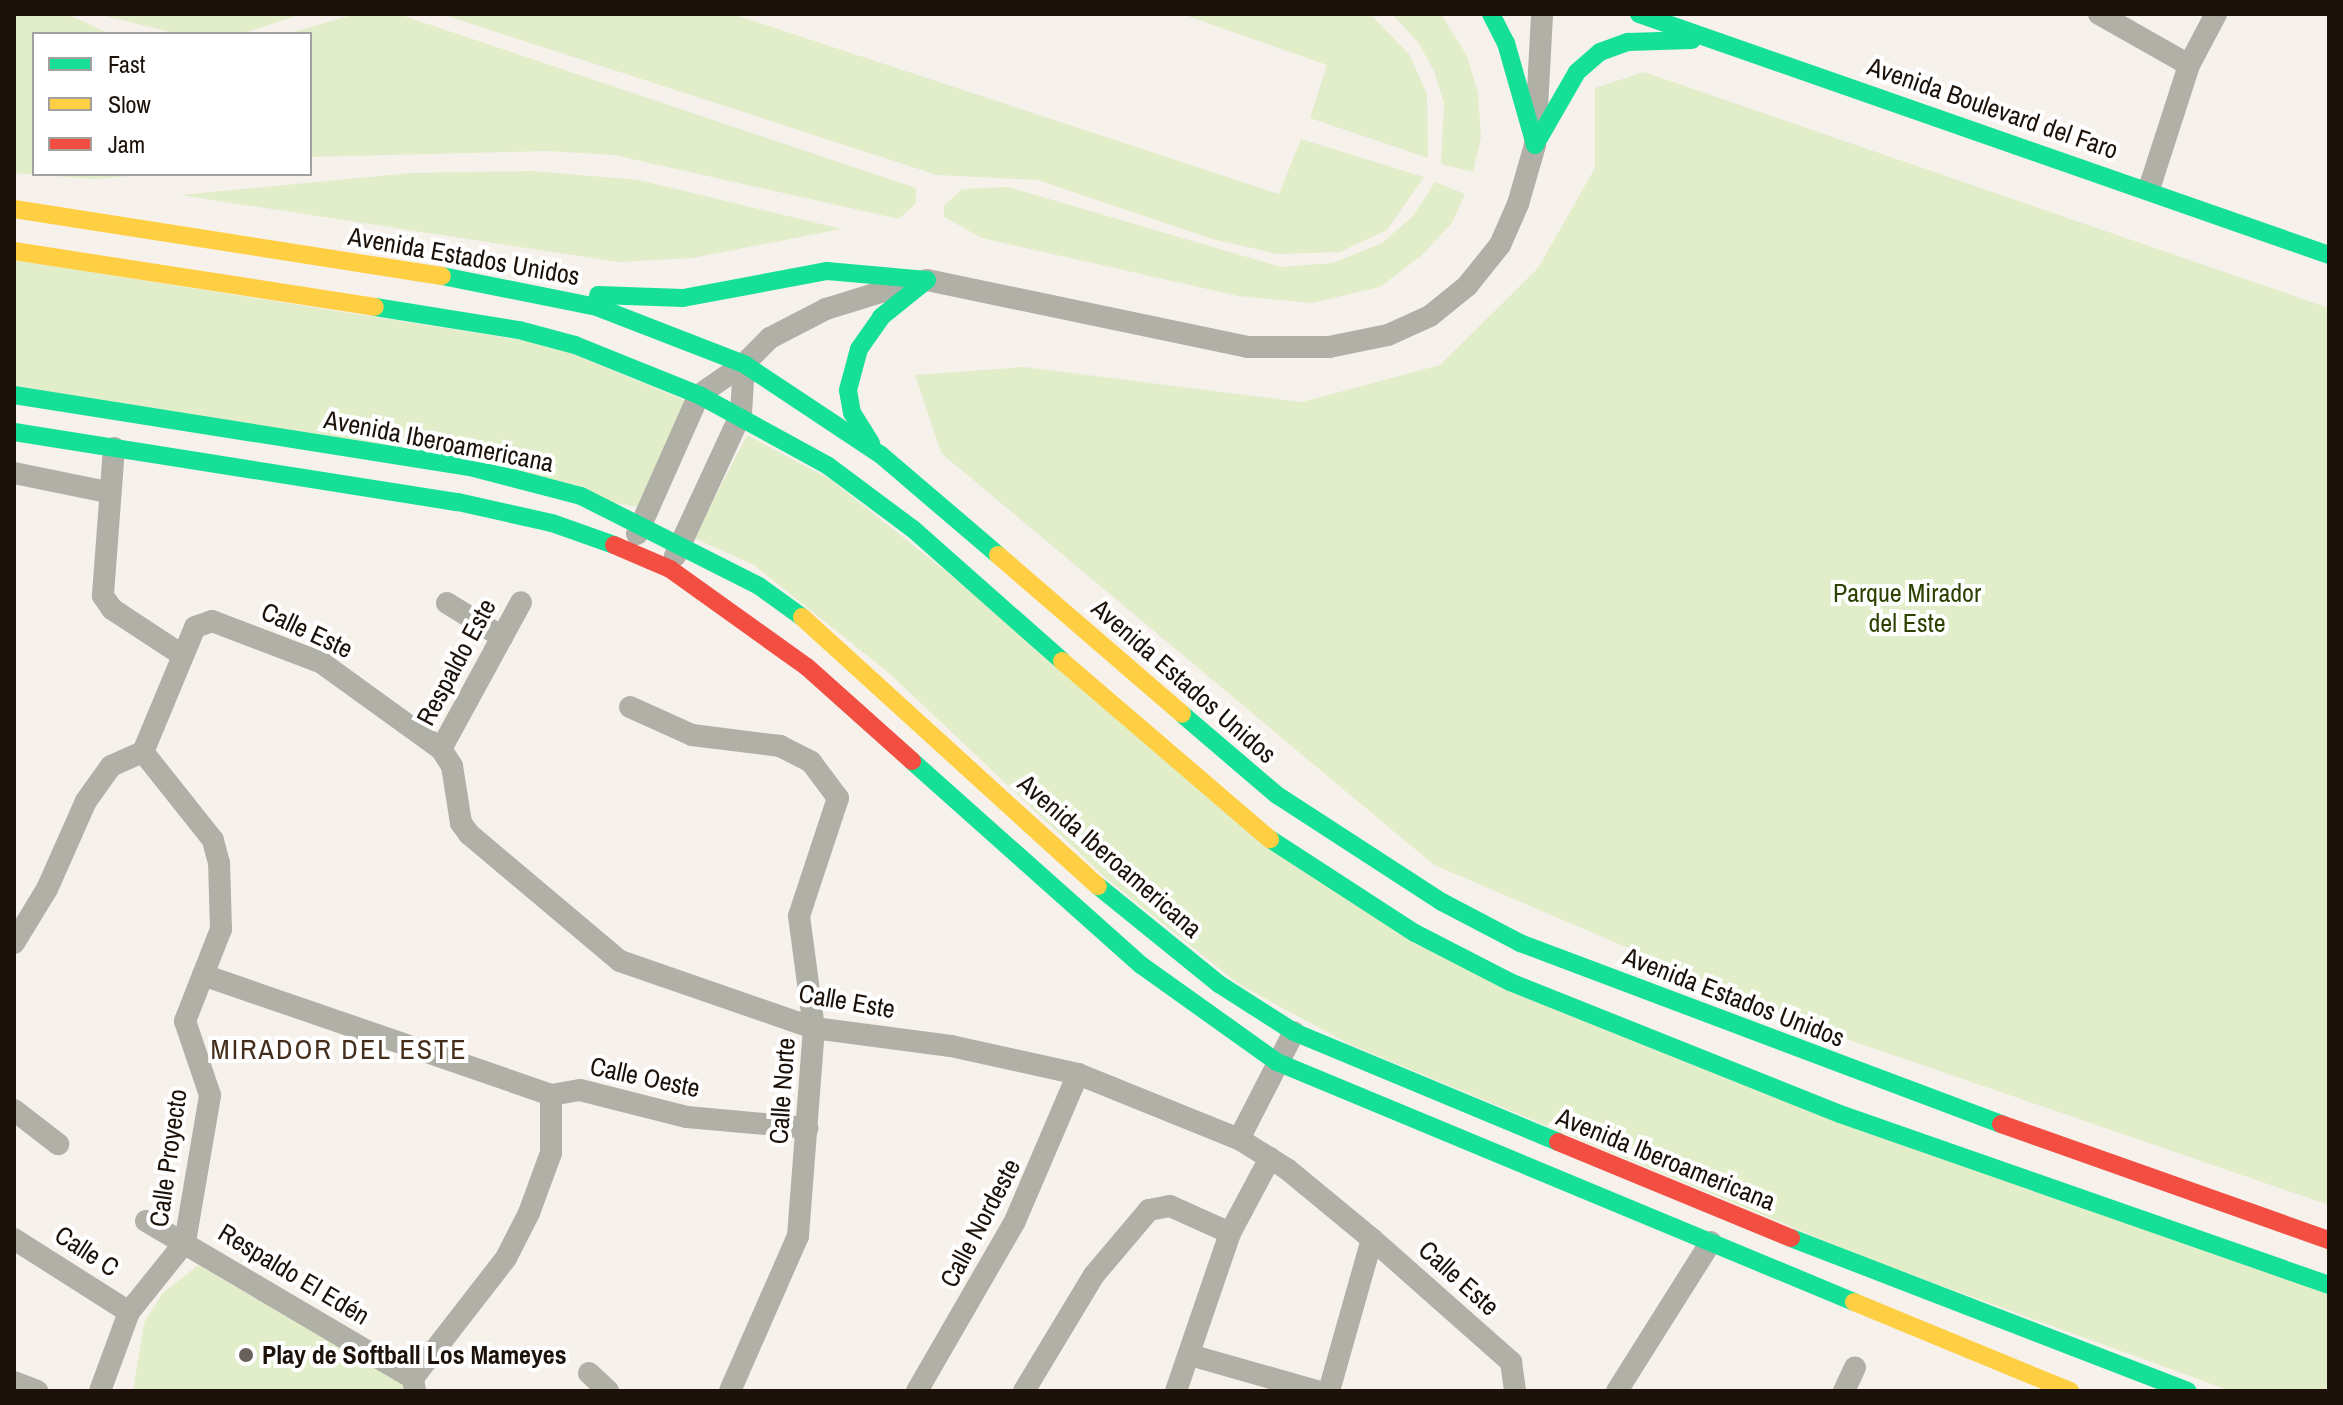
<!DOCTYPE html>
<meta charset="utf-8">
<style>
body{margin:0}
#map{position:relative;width:2343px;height:1405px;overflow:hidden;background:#f7f1ec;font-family:"Archivo Narrow",sans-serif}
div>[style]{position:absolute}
.green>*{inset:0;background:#e2edca}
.street>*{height:22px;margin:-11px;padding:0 11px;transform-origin:11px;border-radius:11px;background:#b1b0a6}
.fast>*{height:18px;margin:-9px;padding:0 9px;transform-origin:9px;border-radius:9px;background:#16e098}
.slow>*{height:18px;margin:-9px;padding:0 9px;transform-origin:9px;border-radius:9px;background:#ffcf43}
.jam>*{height:18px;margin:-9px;padding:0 9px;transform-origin:9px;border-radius:9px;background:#f24e42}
.dots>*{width:22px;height:22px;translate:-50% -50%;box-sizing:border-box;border:4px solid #fff;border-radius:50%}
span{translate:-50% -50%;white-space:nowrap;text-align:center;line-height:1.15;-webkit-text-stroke:8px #fff;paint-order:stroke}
.street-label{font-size:26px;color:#1c120a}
.park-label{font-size:26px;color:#2d4200}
.poi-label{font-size:26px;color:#1c120a;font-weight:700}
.left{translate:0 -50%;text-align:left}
.neighbourhood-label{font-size:28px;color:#442e1b;letter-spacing:2px}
.frame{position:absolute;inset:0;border:16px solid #1c120a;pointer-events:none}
.legend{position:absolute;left:32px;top:32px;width:280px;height:144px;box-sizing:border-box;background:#fff;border:2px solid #a4a09d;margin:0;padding:10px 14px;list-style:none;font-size:24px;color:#1c120a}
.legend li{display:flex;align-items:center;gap:16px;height:40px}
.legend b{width:40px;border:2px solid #a4a09d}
</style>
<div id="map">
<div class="green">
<i style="clip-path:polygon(14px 14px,67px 14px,110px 34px,34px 34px,34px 174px,153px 174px,94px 179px,14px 173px)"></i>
<i style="clip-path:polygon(98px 14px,302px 14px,244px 33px,178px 34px)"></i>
<i style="clip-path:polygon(441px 14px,732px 14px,1279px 194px,1301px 139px,1424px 177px,1387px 230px,1340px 252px,1277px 254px,1212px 239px,1038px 180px,937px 175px)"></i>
<i style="clip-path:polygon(1182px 14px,1370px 14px,1409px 54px,1427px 94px,1428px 158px,1310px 118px,1327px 65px)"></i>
<i style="clip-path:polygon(1392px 14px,1441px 14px,1467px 56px,1478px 93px,1481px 138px,1473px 172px,1441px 164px,1444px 103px,1434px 71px,1418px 42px)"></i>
<i style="clip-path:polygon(401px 15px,916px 188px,916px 203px,899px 219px,614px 155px,547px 151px,310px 157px,310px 34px,286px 34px,349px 16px)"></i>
<i style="clip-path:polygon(1644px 72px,2329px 308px,2329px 1205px,1823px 1031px,1434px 865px,941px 453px,915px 375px,1024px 367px,1302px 402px,1440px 365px,1538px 268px,1595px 168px,1595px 88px)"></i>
<i style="clip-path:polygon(532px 171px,639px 180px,842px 229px,692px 258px,618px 262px,180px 195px,411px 173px)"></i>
<i style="clip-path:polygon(1435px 182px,1465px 194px,1452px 223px,1421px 256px,1380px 287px,1312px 303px,1238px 296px,982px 238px,944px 217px,944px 206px,962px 189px,1008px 187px,1281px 267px,1333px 263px,1382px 243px,1413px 216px)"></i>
<i style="clip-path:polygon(14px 260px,552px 345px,686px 401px,637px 507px,14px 385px)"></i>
<i style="clip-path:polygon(747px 435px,830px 479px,1415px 944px,2329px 1295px,2329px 1391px,2231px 1391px,1884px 1265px,1351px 1045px,1240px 985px,1108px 880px,890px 674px,754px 565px,694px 538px)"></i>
<i style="clip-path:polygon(198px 1265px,409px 1388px,409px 1391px,133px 1391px,144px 1323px,162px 1294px)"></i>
</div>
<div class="street">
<i style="left:2099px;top:14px;width:103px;rotate:29.5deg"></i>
<i style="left:2149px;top:189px;width:130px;rotate:-72.1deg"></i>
<i style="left:2189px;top:65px;width:58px;rotate:-62.1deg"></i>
<i style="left:114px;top:448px;width:148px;rotate:94.3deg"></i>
<i style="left:103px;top:596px;width:16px;rotate:55deg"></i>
<i style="left:112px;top:609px;width:84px;rotate:33.3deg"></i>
<i style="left:14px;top:473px;width:95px;rotate:11.5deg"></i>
<i style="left:637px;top:534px;width:152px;rotate:-66deg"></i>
<i style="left:699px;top:395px;width:55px;rotate:-34.6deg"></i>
<i style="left:744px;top:364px;width:37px;rotate:-45deg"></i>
<i style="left:770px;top:338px;width:63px;rotate:-27.4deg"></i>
<i style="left:826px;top:309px;width:61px;rotate:-17.2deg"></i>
<i style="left:884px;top:291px;width:44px;rotate:-14.3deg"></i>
<i style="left:927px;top:280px;width:328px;rotate:11.8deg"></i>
<i style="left:1248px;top:347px;width:81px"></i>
<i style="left:1329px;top:347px;width:60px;rotate:-11.5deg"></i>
<i style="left:1388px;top:335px;width:46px;rotate:-24.3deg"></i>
<i style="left:1430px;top:316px;width:48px;rotate:-39deg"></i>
<i style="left:1467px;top:286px;width:53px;rotate:-51.2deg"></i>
<i style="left:1500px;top:245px;width:45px;rotate:-66.3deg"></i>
<i style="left:1518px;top:204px;width:61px;rotate:-73.9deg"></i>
<i style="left:1535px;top:145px;width:131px;rotate:-86.9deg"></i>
<i style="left:675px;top:556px;width:157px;rotate:-65.1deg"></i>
<i style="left:741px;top:414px;width:50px;rotate:-86.6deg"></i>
<i style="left:447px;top:603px;width:65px;rotate:31.7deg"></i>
<i style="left:630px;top:707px;width:68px;rotate:24.3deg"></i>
<i style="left:692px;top:735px;width:89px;rotate:7.1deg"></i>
<i style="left:780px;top:746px;width:35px;rotate:27deg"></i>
<i style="left:811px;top:762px;width:45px;rotate:53.1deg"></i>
<i style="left:838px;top:798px;width:124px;rotate:108.3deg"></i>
<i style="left:799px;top:916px;width:113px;rotate:82.4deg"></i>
<i style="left:814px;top:1028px;width:209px;rotate:94.4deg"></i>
<i style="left:798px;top:1236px;width:169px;rotate:113.7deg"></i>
<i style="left:441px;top:749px;width:167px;rotate:-61.4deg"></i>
<i style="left:14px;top:943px;width:63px;rotate:-58.6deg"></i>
<i style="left:47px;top:889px;width:96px;rotate:-66.1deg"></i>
<i style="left:86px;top:801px;width:43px;rotate:-54.5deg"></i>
<i style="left:111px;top:766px;width:35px;rotate:-24deg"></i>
<i style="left:143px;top:752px;width:135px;rotate:-67.4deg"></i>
<i style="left:195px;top:627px;width:18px;rotate:-19deg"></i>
<i style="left:212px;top:621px;width:118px;rotate:20.9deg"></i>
<i style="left:322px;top:663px;width:147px;rotate:35.9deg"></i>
<i style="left:441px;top:749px;width:20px;rotate:57deg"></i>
<i style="left:452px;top:766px;width:58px;rotate:81deg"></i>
<i style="left:461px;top:823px;width:14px;rotate:54deg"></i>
<i style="left:469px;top:834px;width:197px;rotate:40.1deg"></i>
<i style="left:620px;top:961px;width:205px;rotate:19.1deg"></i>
<i style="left:814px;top:1028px;width:138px;rotate:7.5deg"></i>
<i style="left:951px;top:1046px;width:130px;rotate:12.4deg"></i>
<i style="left:1078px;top:1074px;width:174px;rotate:22deg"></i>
<i style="left:1239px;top:1139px;width:57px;rotate:32deg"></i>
<i style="left:1287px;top:1169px;width:110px;rotate:39.5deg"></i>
<i style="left:1372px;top:1239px;width:186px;rotate:41.5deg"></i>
<i style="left:1511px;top:1362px;width:29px;rotate:82deg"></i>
<i style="left:203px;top:975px;width:368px;rotate:19deg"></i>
<i style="left:551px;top:1095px;width:29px;rotate:-10deg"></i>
<i style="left:580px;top:1090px;width:110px;rotate:14.2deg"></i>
<i style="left:687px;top:1117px;width:121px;rotate:5.2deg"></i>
<i style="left:14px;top:1110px;width:56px;rotate:37.7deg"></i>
<i style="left:1239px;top:1139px;width:120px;rotate:-62.8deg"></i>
<i style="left:146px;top:1221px;width:310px;rotate:30.5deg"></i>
<i style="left:14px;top:1239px;width:136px;rotate:32.4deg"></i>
<i style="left:1190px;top:1355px;width:131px;rotate:15.9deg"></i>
<i style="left:589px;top:1373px;width:26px;rotate:43deg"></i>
<i style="left:14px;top:1382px;width:25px;rotate:21deg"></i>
<i style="left:100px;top:1391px;width:84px;rotate:-69.8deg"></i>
<i style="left:129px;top:1312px;width:90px;rotate:-51.3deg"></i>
<i style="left:185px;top:1242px;width:149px;rotate:-80.3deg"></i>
<i style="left:210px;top:1095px;width:78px;rotate:-108.7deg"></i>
<i style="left:185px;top:1021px;width:99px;rotate:-68.6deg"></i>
<i style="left:221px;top:929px;width:66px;rotate:-91.7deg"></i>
<i style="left:219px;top:863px;width:24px;rotate:-105deg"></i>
<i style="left:213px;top:840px;width:112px;rotate:-128.5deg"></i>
<i style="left:415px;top:1391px;width:13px;rotate:-99deg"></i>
<i style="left:413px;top:1378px;width:152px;rotate:-52.2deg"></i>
<i style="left:506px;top:1258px;width:51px;rotate:-62.9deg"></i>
<i style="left:529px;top:1213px;width:64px;rotate:-69.9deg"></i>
<i style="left:551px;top:1153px;width:58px;rotate:-90deg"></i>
<i style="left:917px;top:1391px;width:196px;rotate:-60deg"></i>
<i style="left:1015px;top:1221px;width:160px;rotate:-66.8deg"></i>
<i style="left:1024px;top:1391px;width:135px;rotate:-58.9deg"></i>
<i style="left:1094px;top:1275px;width:85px;rotate:-49.8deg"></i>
<i style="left:1149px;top:1210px;width:21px;rotate:-11deg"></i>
<i style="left:1170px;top:1206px;width:66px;rotate:24.2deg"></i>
<i style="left:1176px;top:1391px;width:167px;rotate:-71.1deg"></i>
<i style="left:1230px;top:1233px;width:85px;rotate:-61.9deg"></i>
<i style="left:1329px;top:1391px;width:158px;rotate:-74.2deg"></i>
<i style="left:1617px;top:1391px;width:176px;rotate:-57.8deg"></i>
<i style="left:1844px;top:1391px;width:26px;rotate:-65deg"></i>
</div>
<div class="fast">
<i style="left:1491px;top:14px;width:33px;rotate:63deg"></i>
<i style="left:1506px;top:43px;width:106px;rotate:74.1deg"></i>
<i style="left:1639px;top:14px;width:731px;rotate:19.25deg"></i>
<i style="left:1535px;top:145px;width:84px;rotate:-60.1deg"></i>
<i style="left:1577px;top:72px;width:30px;rotate:-41deg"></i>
<i style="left:1600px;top:52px;width:30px;rotate:-20deg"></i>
<i style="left:1628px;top:42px;width:64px;rotate:-1.8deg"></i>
<i style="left:442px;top:276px;width:158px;rotate:11.3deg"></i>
<i style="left:597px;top:307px;width:158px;rotate:21.2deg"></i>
<i style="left:744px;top:364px;width:164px;rotate:33.6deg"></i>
<i style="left:881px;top:455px;width:154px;rotate:40.5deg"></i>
<i style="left:598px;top:295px;width:85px;rotate:2deg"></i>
<i style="left:683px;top:298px;width:147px;rotate:-10.6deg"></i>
<i style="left:827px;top:271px;width:100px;rotate:5.1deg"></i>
<i style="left:375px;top:307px;width:146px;rotate:9.1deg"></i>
<i style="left:519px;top:330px;width:58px;rotate:15deg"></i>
<i style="left:575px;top:345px;width:134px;rotate:22deg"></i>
<i style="left:699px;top:395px;width:146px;rotate:28.7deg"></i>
<i style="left:827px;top:465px;width:107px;rotate:36.7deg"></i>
<i style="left:913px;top:529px;width:199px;rotate:41.5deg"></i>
<i style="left:14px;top:395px;width:466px;rotate:9deg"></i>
<i style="left:474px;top:468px;width:111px;rotate:14.7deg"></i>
<i style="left:581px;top:496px;width:199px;rotate:26.8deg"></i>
<i style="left:759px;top:586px;width:53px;rotate:35.8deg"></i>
<i style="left:14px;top:432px;width:449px;rotate:9deg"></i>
<i style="left:458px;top:502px;width:96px;rotate:12.6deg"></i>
<i style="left:552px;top:523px;width:66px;rotate:19.5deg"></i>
<i style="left:871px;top:443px;width:36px;rotate:-122deg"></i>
<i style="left:852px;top:413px;width:23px;rotate:-100deg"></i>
<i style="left:848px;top:390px;width:42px;rotate:-75deg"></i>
<i style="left:859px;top:349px;width:39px;rotate:-55deg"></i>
<i style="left:881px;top:317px;width:59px;rotate:-38.8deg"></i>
<i style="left:1182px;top:714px;width:125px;rotate:40.5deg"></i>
<i style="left:1277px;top:795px;width:197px;rotate:33deg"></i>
<i style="left:1442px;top:902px;width:88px;rotate:27.7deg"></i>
<i style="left:1520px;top:943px;width:514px;rotate:20.62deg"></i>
<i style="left:912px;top:761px;width:307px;rotate:41.7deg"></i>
<i style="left:1141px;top:965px;width:167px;rotate:35.5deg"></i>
<i style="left:1277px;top:1062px;width:625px;rotate:22.58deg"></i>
<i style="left:1270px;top:839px;width:173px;rotate:33deg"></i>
<i style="left:1415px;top:933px;width:107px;rotate:27.3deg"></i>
<i style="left:1510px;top:982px;width:355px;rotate:21.8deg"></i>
<i style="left:1840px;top:1114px;width:518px;rotate:19.27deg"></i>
<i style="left:1098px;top:886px;width:156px;rotate:39deg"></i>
<i style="left:1219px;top:984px;width:89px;rotate:32.6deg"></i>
<i style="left:1294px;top:1032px;width:286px;rotate:22.6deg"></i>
<i style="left:1791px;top:1238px;width:425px;rotate:21.1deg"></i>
</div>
<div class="slow">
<i style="left:14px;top:209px;width:433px;rotate:8.9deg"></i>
<i style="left:14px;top:251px;width:365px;rotate:8.8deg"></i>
<i style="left:998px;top:555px;width:243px;rotate:40.8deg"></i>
<i style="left:802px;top:617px;width:400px;rotate:42.3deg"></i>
<i style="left:1062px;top:661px;width:274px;rotate:40.6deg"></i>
<i style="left:1854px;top:1302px;width:234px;rotate:22.4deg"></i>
</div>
<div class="jam">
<i style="left:614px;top:545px;width:61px;rotate:23.2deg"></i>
<i style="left:670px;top:569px;width:168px;rotate:35.6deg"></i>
<i style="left:807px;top:667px;width:141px;rotate:41.8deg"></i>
<i style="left:2001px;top:1124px;width:348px;rotate:19.5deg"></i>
<i style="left:1558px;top:1142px;width:252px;rotate:22.4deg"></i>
</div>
<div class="dots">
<i style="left:246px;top:1355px;background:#696059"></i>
</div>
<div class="street-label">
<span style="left:1993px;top:108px;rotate:19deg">Avenida Boulevard del Faro</span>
<span style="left:464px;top:256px;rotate:10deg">Avenida Estados Unidos</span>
<span style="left:439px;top:441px;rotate:11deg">Avenida Iberoamericana</span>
<span style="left:307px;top:630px;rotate:25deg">Calle Este</span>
<span style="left:456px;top:662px;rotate:-62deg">Respaldo Este</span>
<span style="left:1184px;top:681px;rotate:41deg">Avenida Estados Unidos</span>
<span style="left:1110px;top:856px;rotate:41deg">Avenida Iberoamericana</span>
<span style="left:1734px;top:997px;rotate:21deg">Avenida Estados Unidos</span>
<span style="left:847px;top:1001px;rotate:10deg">Calle Este</span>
<span style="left:645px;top:1077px;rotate:12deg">Calle Oeste</span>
<span style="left:782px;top:1091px;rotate:-86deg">Calle Norte</span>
<span style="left:168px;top:1158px;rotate:-82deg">Calle Proyecto</span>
<span style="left:1666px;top:1159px;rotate:22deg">Avenida Iberoamericana</span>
<span style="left:980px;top:1223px;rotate:-62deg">Calle Nordeste</span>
<span style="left:87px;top:1251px;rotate:33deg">Calle C</span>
<span style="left:294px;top:1274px;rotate:31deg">Respaldo El Edén</span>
<span style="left:1459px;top:1278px;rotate:42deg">Calle Este</span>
</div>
<div class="park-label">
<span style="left:1907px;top:608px">Parque Mirador<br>del Este</span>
</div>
<div class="poi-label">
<span class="left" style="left:262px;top:1355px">Play de Softball Los Mameyes</span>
</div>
<div class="neighbourhood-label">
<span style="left:339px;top:1049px">MIRADOR DEL ESTE</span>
</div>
<div class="frame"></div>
<ul class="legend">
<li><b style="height:10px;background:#16e098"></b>Fast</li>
<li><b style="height:10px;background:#ffcf43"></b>Slow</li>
<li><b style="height:10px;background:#f24e42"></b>Jam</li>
</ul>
</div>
